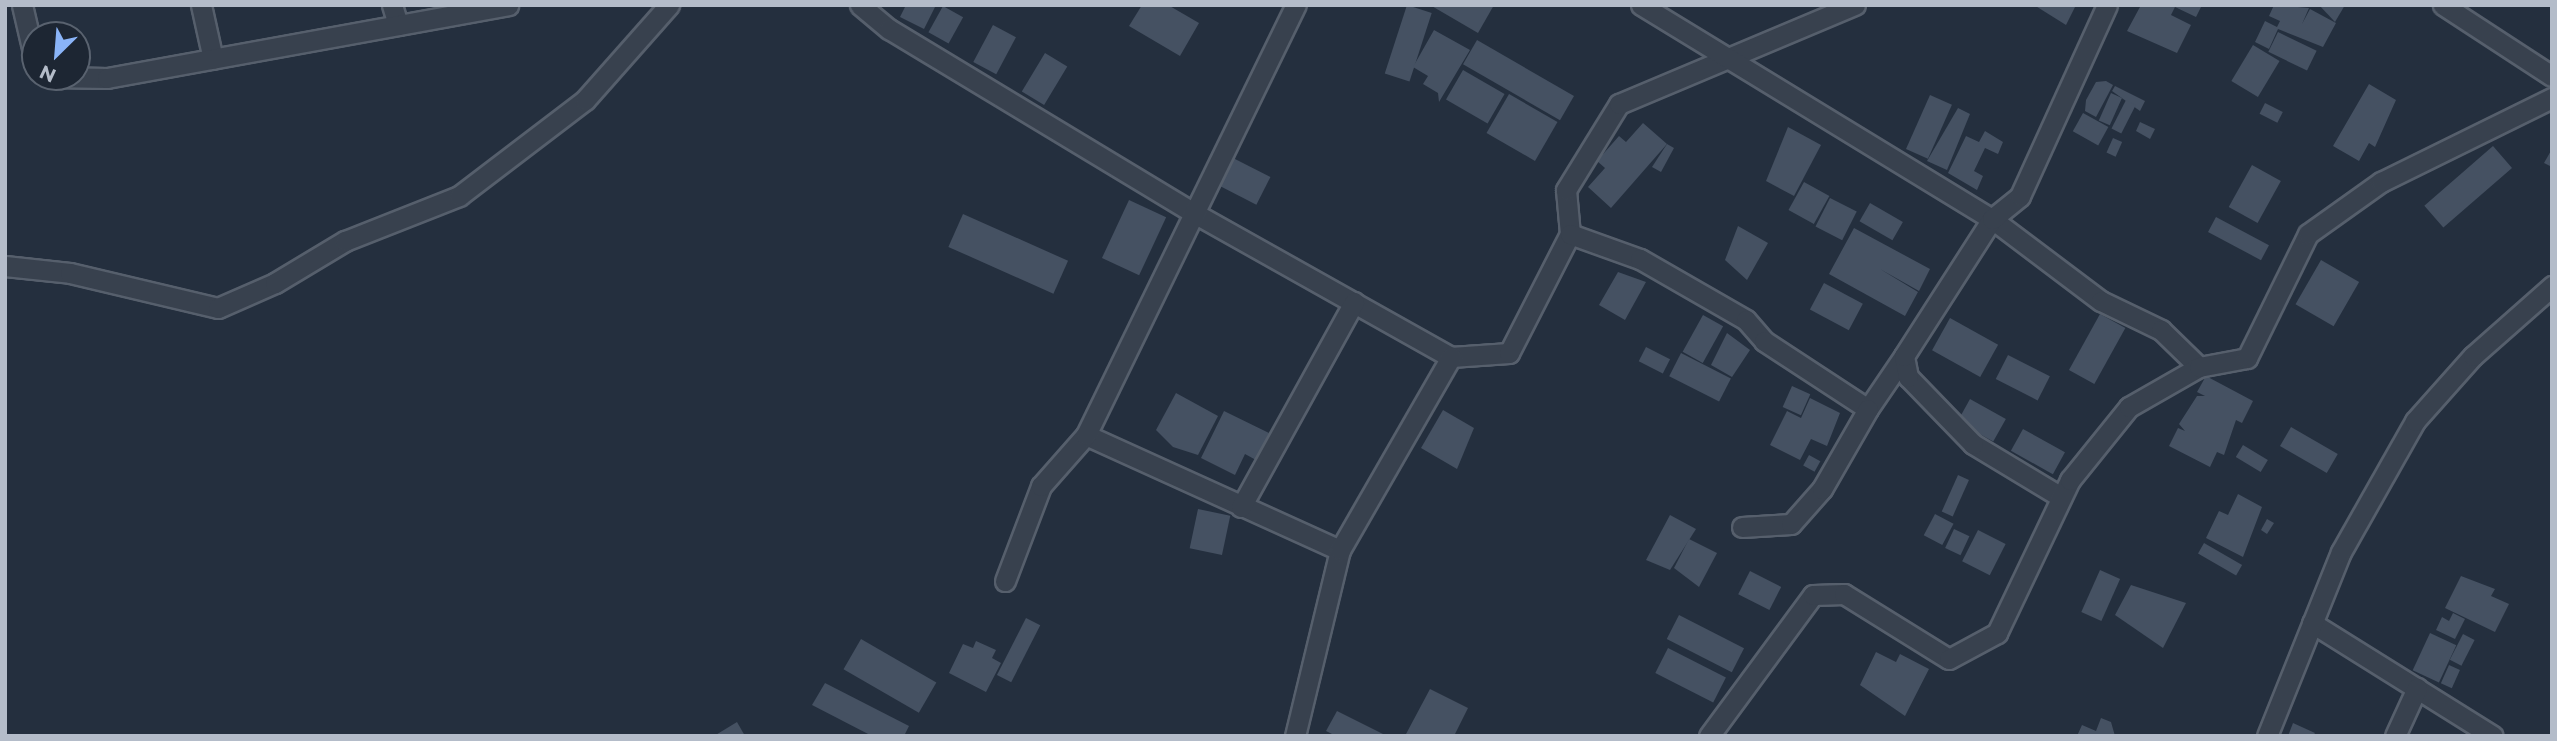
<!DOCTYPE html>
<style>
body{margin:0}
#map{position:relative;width:2557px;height:741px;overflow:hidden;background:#242f3e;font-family:Montserrat,sans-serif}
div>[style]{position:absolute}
.building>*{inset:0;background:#455162;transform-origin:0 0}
.roads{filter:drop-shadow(2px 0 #565f6c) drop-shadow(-2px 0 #565f6c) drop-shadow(0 2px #565f6c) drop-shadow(0 -2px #565f6c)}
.minor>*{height:19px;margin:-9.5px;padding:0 9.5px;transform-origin:9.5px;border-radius:9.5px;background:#38414e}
span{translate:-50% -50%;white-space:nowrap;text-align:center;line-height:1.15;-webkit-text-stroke:6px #1d2633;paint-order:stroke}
.frame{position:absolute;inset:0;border:7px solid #b4bcc9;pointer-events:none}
.north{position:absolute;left:21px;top:21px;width:70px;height:70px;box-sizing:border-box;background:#1d2633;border:2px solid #59626f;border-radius:50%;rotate:205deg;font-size:19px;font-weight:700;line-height:28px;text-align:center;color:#b4bcc9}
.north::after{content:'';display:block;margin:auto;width:24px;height:32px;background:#8ab4f8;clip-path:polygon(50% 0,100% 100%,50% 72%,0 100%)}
</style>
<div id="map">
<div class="building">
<i style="clip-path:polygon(906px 5px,936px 5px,924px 29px,900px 17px)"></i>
<i style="clip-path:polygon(1142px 5px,1168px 5px,1199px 23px,1180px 56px,1129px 26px)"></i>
<i style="left:1407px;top:5px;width:26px;height:72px;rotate:18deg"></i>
<i style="clip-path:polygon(1430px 5px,1494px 5px,1478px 33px)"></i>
<i style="clip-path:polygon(2034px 5px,2076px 5px,2066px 25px)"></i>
<i style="clip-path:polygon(2141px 5px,2202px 5px,2196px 17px,2175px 7px,2171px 15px,2191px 25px,2177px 53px,2127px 31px)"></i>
<i style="clip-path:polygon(2274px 5px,2309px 8px,2302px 24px,2310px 9px,2336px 23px,2323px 47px,2278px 29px,2269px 49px,2255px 42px,2265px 21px,2277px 27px,2280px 21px,2269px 16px)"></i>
<i style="clip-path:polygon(2319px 5px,2345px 5px,2335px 22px)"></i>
<i style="left:943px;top:6px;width:23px;height:30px;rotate:29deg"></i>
<i style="left:993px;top:25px;width:26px;height:42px;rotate:28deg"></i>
<i style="clip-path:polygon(1434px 30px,1470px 50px,1439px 102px,1438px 93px,1423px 84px,1428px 76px,1413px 67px)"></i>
<i style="left:2278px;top:32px;width:43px;height:22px;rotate:26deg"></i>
<i style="left:1477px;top:40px;width:112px;height:28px;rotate:30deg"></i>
<i style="left:2253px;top:45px;width:31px;height:42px;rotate:31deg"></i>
<i style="left:1045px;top:53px;width:26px;height:45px;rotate:31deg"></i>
<i style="left:1463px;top:70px;width:48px;height:34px;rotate:30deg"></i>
<i style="clip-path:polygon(2106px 81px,2113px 85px,2096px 117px,2085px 111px,2086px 100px,2096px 82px)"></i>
<i style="clip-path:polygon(2369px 84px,2396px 100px,2375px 147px,2369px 143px,2359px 161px,2333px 146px)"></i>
<i style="clip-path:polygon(2115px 86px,2145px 101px,2140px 111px,2112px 91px)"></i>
<i style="left:2111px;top:93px;width:12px;height:30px;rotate:24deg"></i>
<i style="left:1509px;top:94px;width:56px;height:45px;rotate:30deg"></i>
<i style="left:1930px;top:95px;width:24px;height:59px;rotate:24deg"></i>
<i style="left:2126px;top:100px;width:11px;height:32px;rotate:27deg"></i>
<i style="left:2265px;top:103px;width:20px;height:12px;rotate:27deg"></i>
<i style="clip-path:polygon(1958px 108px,1970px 114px,1947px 170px,1927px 161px)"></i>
<i style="left:2083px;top:113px;width:29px;height:21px;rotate:29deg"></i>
<i style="clip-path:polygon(2140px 122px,2155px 129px,2150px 139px,2136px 131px)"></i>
<i style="clip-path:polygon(1643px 123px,1667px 144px,1611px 208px,1588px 187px,1605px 168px,1597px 161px,1619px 136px,1626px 142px)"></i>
<i style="clip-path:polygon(1788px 127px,1821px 145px,1794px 196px,1766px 181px)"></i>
<i style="clip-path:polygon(1985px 131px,2003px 142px,1998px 154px,1985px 148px,1974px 171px,1983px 176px,1977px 190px,1948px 173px,1966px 136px,1979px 142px)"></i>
<i style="left:2113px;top:138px;width:10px;height:16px;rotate:24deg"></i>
<i style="clip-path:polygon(1667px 144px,1674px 148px,1661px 172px,1652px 167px)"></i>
<i style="left:2493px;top:146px;width:29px;height:91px;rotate:49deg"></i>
<i style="clip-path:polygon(2552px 149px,2552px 167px,2544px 163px)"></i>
<i style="left:1233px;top:158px;width:42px;height:31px;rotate:27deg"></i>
<i style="left:2252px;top:165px;width:33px;height:48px;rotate:29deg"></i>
<i style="left:1804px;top:182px;width:29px;height:32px;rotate:29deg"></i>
<i style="left:1830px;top:198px;width:30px;height:32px;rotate:27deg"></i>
<i style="left:1129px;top:200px;width:41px;height:64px;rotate:25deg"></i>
<i style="left:1870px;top:203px;width:38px;height:21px;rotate:30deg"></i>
<i style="left:963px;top:214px;width:115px;height:36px;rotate:24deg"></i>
<i style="left:2216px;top:217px;width:60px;height:17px;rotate:28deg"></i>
<i style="clip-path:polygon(1738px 226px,1768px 243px,1747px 280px,1725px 260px)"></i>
<i style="clip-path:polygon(1854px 228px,1930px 269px,1919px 291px,1880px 269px,1918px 292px,1905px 316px,1829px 274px)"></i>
<i style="left:2321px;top:260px;width:44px;height:51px;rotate:30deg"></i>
<i style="clip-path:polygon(1618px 272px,1646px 282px,1625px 320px,1599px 305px)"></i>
<i style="left:1824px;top:283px;width:44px;height:30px;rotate:28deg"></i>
<i style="left:2100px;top:314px;width:29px;height:64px;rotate:29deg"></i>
<i style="left:1703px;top:315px;width:23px;height:42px;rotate:29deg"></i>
<i style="left:1950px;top:318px;width:55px;height:37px;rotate:29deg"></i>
<i style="clip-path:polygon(1727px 333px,1750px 350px,1732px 377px,1711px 365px)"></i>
<i style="left:1646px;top:347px;width:27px;height:16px;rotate:27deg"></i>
<i style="left:1681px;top:353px;width:56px;height:26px;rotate:27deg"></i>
<i style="left:2008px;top:355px;width:47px;height:27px;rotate:27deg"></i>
<i style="clip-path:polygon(2206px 376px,2253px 401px,2242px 423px,2236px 420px,2224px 455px,2217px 452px,2210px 467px,2169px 446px,2178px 428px,2185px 431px,2179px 424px,2197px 396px,2205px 396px,2197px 392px)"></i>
<i style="left:1792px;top:386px;width:20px;height:23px;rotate:24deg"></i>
<i style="clip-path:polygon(1176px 393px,1218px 416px,1198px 455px,1173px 447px,1156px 430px)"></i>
<i style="clip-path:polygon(1810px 398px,1840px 413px,1827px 446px,1811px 439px,1800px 460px,1770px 445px,1787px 411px,1801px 418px)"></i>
<i style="left:1970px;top:399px;width:41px;height:26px;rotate:29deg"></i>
<i style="clip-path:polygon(1443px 410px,1474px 428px,1457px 469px,1421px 448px)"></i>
<i style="clip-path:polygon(1224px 411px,1269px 433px,1256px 460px,1245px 454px,1235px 475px,1201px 458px)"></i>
<i style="left:2291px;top:427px;width:54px;height:22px;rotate:30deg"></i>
<i style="left:2023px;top:429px;width:48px;height:25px;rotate:29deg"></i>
<i style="left:2243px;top:445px;width:29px;height:14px;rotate:31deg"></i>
<i style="left:1809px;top:455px;width:13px;height:12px;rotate:29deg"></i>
<i style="left:1958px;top:475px;width:12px;height:40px;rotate:24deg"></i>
<i style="clip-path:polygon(2238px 494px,2262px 507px,2243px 557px,2206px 538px,2219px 511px,2228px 515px)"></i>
<i style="left:1198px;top:509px;width:33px;height:40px;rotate:12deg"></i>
<i style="left:1935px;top:514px;width:21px;height:24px;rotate:28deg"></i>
<i style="clip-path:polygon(1670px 515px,1696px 529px,1670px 570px,1646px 560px)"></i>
<i style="clip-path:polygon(2267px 519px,2274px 523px,2267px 534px,2261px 530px)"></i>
<i style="left:1954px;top:529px;width:17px;height:21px;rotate:25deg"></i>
<i style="left:1978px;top:530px;width:31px;height:35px;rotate:27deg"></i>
<i style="clip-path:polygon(1689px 539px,1717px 553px,1699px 587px,1674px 568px)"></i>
<i style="left:2204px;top:543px;width:44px;height:12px;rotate:30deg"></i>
<i style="left:2100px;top:570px;width:22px;height:46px;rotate:24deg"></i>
<i style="left:1750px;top:571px;width:35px;height:26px;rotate:27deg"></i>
<i style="clip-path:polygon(2461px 576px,2495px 589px,2491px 596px,2509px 604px,2495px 632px,2445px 608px)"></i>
<i style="clip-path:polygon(2131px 585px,2186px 603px,2163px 648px,2115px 615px)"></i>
<i style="clip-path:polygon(2453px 613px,2465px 619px,2455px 639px,2436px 630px,2442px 617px,2449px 621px)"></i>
<i style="left:1679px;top:615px;width:73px;height:27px;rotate:27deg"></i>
<i style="left:1026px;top:618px;width:16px;height:64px;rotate:27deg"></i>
<i style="left:2430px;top:633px;width:29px;height:41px;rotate:25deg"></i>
<i style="left:2463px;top:634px;width:13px;height:29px;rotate:27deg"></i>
<i style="left:861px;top:639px;width:87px;height:35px;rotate:30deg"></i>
<i style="clip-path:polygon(976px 641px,996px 650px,992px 658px,1001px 663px,986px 692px,949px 673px,963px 644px,973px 648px)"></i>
<i style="left:1668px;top:648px;width:65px;height:28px;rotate:27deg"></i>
<i style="clip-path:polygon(1876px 652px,1896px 662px,1900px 654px,1929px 669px,1905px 716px,1860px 685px)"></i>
<i style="left:2449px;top:665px;width:12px;height:20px;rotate:24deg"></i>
<i style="clip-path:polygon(825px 683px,909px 726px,904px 736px,872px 736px,812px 705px)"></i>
<i style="clip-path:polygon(1430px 689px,1468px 708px,1454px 736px,1406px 734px)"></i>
<i style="clip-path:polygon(1337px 711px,1387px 736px,1336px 736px,1326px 731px)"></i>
<i style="clip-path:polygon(2101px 718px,2111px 722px,2115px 736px,2077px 736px,2082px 725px,2096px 731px)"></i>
<i style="clip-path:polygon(737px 722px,745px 736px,714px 736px)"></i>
<i style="clip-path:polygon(2293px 723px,2315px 733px,2313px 736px,2288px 736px)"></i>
</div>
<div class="roads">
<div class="minor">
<i style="left:22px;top:5px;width:57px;rotate:76.9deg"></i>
<i style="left:201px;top:5px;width:55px;rotate:77.5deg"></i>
<i style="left:392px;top:5px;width:21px;rotate:73deg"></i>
<i style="left:860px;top:5px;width:38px;rotate:40deg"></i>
<i style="left:889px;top:29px;width:356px;rotate:31.1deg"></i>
<i style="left:1194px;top:213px;width:295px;rotate:29.3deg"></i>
<i style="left:1451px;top:357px;width:58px;rotate:-3.9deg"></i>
<i style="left:1509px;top:353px;width:134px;rotate:-62.9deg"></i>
<i style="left:1570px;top:234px;width:44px;rotate:-95.2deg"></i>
<i style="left:1566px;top:190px;width:101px;rotate:-58.4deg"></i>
<i style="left:1619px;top:104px;width:256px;rotate:-22.8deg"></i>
<i style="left:1641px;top:5px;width:411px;rotate:31.4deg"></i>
<i style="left:1992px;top:219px;width:136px;rotate:37deg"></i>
<i style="left:2101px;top:301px;width:67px;rotate:25.8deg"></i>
<i style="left:2161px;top:330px;width:53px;rotate:44.2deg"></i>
<i style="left:2443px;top:5px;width:130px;rotate:33.1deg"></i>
<i style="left:52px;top:77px;width:55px;rotate:1deg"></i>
<i style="left:107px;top:78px;width:408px;rotate:-10.3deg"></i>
<i style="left:1570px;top:234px;width:74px;rotate:19.7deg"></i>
<i style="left:1640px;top:259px;width:122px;rotate:29.9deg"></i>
<i style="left:1746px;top:320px;width:28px;rotate:49deg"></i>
<i style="left:1764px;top:341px;width:124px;rotate:33.2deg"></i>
<i style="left:1868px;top:409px;width:64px;rotate:-55.8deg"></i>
<i style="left:5px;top:266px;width:65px;rotate:6.1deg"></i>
<i style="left:70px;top:273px;width:152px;rotate:13.3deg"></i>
<i style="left:218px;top:308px;width:62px;rotate:-23.7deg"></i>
<i style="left:275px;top:283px;width:82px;rotate:-31deg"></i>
<i style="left:345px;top:241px;width:123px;rotate:-21.5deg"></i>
<i style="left:459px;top:196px;width:158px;rotate:-37.3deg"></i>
<i style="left:585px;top:100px;width:127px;rotate:-48.5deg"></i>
<i style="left:1086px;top:435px;width:279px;rotate:24.4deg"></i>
<i style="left:2061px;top:497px;width:103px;rotate:-148.9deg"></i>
<i style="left:1973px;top:444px;width:93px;rotate:-134.1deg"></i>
<i style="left:1908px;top:377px;width:21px;rotate:-101deg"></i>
<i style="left:1904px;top:356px;width:163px;rotate:-57.3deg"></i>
<i style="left:1992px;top:219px;width:36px;rotate:-39deg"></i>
<i style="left:2020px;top:196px;width:210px;rotate:-65.5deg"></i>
<i style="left:1241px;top:507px;width:234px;rotate:-61.1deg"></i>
<i style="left:1742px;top:527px;width:49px;rotate:-3.5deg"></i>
<i style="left:1791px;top:524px;width:47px;rotate:-48.5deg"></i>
<i style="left:1822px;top:489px;width:92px;rotate:-60.1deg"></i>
<i style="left:1005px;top:581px;width:102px;rotate:-69.2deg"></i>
<i style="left:1041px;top:486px;width:68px;rotate:-48.6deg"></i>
<i style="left:1086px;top:435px;width:479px;rotate:-64deg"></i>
<i style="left:2312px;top:623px;width:213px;rotate:32deg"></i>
<i style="left:1295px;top:736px;width:191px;rotate:-76.4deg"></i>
<i style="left:1340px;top:550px;width:223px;rotate:-60.1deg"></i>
<i style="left:1709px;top:736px;width:175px;rotate:-53.6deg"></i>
<i style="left:1813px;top:595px;width:31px;rotate:-2deg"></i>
<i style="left:1844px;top:594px;width:123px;rotate:31.8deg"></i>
<i style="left:1949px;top:659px;width:55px;rotate:-28.4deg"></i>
<i style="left:1997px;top:633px;width:170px;rotate:-64.5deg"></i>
<i style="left:2070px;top:480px;width:94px;rotate:-51.1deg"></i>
<i style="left:2129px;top:407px;width:81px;rotate:-29.7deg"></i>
<i style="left:2199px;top:367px;width:49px;rotate:-10.6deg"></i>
<i style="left:2247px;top:358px;width:138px;rotate:-63.8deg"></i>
<i style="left:2308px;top:234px;width:90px;rotate:-35.5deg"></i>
<i style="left:2381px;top:182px;width:191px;rotate:-26.2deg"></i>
<i style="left:2267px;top:736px;width:198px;rotate:-68.1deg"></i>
<i style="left:2341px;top:552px;width:150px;rotate:-60.5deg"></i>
<i style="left:2415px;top:421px;width:87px;rotate:-48.3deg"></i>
<i style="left:2473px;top:356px;width:106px;rotate:-41.5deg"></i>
<i style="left:2395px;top:736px;width:53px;rotate:-65.4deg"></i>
</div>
</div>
<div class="frame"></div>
<div class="north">N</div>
</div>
